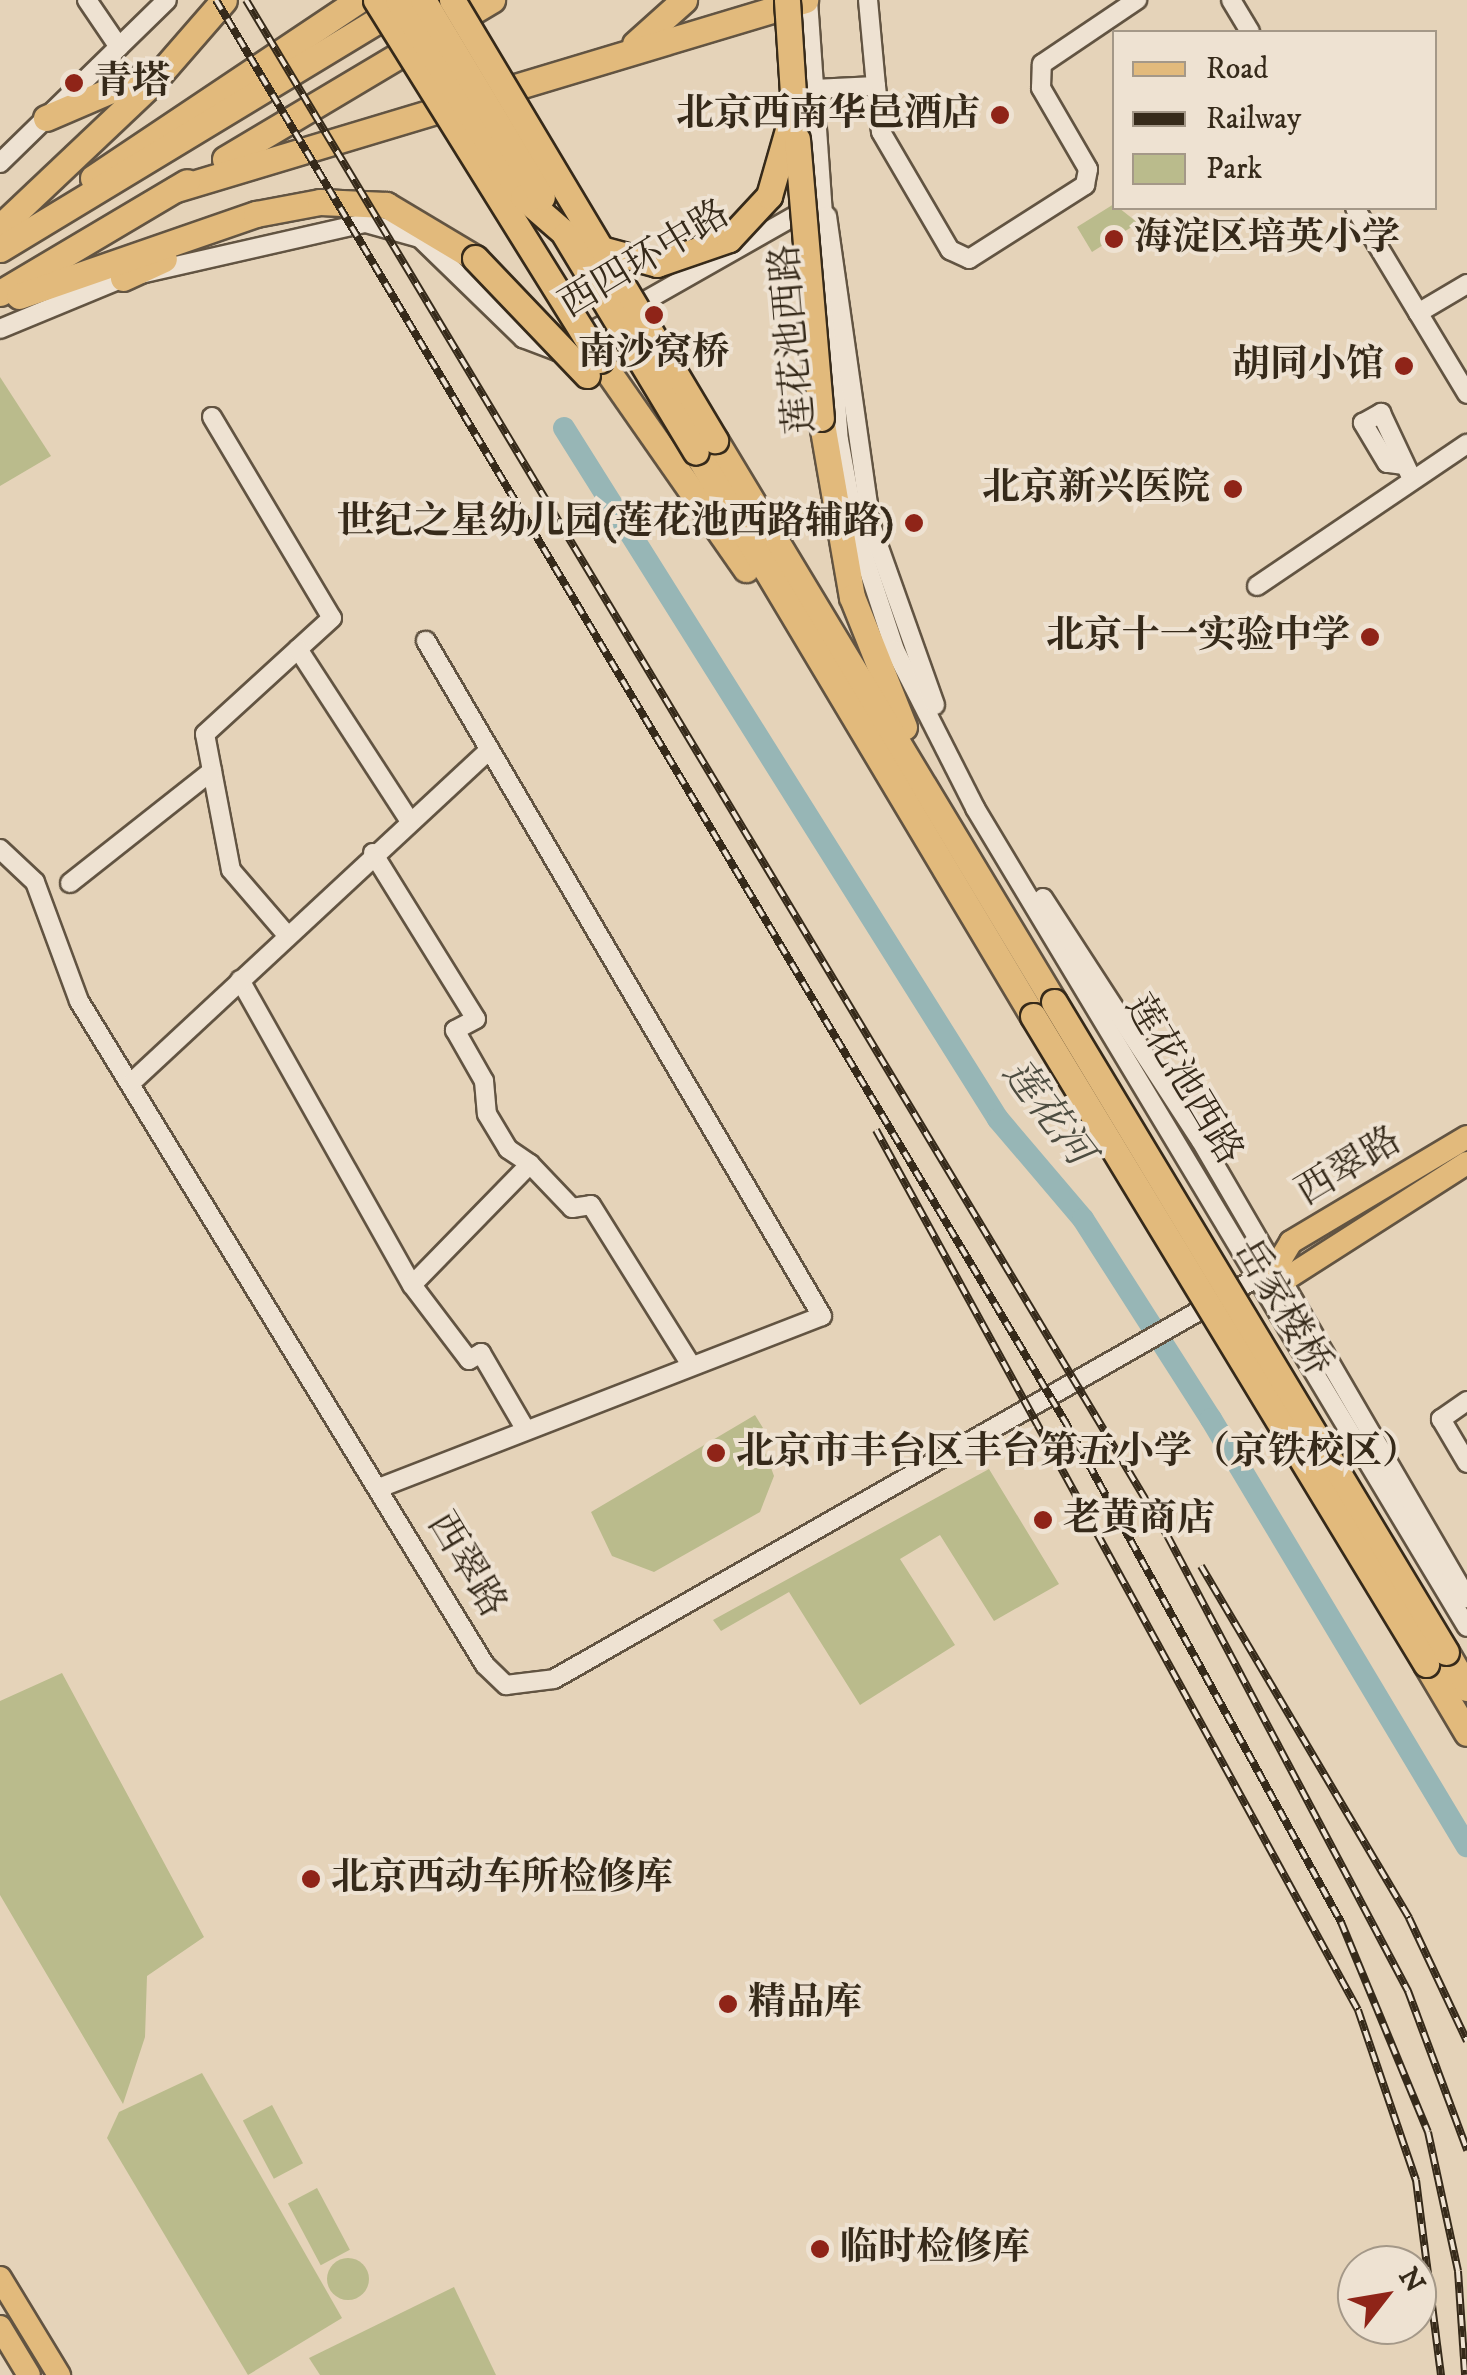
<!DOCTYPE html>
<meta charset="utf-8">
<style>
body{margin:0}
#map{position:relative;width:1467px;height:2375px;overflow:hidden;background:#e5d3b9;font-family:"IM FELL DW Pica","Noto Serif SC",serif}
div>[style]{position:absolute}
.green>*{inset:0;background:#babb8c;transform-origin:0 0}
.round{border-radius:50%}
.river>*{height:22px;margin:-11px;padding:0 11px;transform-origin:11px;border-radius:11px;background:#97b6b6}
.roads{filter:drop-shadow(2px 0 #625442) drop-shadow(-2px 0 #625442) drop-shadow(0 2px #625442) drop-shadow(0 -2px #625442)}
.minor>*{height:18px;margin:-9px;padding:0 9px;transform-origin:9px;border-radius:9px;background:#eee2d2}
.major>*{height:22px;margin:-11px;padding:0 11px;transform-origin:11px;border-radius:11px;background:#e2ba7c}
.highway>*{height:25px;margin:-12.5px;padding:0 12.5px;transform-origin:12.5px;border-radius:12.5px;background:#e2ba7c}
.rail>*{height:8px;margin-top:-4px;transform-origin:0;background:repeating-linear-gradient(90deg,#eee2d2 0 11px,#362a1a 0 22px);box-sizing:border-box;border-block:2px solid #362a1a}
.bridges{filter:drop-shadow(2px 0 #362a1a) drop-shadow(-2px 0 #362a1a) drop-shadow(0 2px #362a1a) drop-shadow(0 -2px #362a1a)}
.highway-bridge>*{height:25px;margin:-12.5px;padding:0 12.5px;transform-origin:12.5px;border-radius:12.5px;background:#e2ba7c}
.dots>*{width:28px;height:28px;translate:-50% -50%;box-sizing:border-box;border:5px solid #eee2d2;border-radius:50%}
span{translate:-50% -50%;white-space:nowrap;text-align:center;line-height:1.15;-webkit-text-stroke:8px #eee2d2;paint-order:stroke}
.poi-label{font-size:38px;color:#362a1a;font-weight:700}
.left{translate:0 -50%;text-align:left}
.right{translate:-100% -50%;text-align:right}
.street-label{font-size:38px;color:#362a1a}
.water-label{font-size:40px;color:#4e4d41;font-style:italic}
.legend{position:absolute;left:1112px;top:30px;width:325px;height:180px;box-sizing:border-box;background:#eee2d2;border:2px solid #a49888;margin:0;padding:12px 18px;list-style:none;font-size:30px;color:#362a1a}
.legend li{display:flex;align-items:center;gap:20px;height:50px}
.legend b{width:50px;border:2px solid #a49888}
.north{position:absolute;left:1337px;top:2245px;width:100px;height:100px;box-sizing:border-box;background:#eee2d2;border:2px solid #a49888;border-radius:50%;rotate:59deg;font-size:28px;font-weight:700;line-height:40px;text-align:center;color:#362a1a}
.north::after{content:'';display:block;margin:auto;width:35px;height:45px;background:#8f2418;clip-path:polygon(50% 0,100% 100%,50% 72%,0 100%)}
</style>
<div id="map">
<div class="green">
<i style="clip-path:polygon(1114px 204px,1138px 223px,1092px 252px,1077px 227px)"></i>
<i style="clip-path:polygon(0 377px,51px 456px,0 486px)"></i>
<i style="clip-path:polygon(755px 1415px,763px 1428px,742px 1440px,766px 1454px,774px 1476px,760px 1512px,654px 1572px,612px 1556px,591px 1512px)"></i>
<i style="clip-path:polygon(989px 1469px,1059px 1584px,994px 1621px,940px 1535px,900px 1559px,955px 1645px,860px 1705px,789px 1592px,721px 1631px,713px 1620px)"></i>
<i style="clip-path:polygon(62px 1673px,204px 1937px,147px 1976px,145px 2037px,123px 2104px,0 1895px,0 1701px)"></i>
<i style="clip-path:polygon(202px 2073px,342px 2318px,248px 2375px,107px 2138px,119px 2112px)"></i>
<i style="left:272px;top:2105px;width:66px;height:33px;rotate:62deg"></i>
<i style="left:317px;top:2188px;width:70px;height:33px;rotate:62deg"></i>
<i class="round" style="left:327px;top:2258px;width:42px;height:42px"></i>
<i style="clip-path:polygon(454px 2287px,496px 2375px,320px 2375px,309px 2358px)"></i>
</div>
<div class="river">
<i style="left:564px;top:428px;width:816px;rotate:57.87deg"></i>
<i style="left:998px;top:1119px;width:131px;rotate:49.6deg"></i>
<i style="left:1083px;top:1219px;width:237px;rotate:57.4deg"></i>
<i style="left:1211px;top:1419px;width:498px;rotate:59.1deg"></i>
</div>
<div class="roads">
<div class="minor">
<i style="left:87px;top:0;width:57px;rotate:55.8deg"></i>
<i style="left:808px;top:0;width:441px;rotate:86deg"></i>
<i style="left:839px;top:440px;width:94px;rotate:79.5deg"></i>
<i style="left:856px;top:532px;width:124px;rotate:71.7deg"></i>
<i style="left:895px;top:650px;width:177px;rotate:63.1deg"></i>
<i style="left:975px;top:808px;width:955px;rotate:59.01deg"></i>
<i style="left:1231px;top:0;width:37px;rotate:59deg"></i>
<i style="left:876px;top:86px;width:46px;rotate:83.8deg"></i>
<i style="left:881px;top:132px;width:137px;rotate:59.7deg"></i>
<i style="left:950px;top:250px;width:21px;rotate:25deg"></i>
<i style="left:969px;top:259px;width:138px;rotate:-32.5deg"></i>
<i style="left:1085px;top:185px;width:16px;rotate:-79deg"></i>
<i style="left:1088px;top:169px;width:94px;rotate:-120.1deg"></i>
<i style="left:1041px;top:88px;width:24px;rotate:-88deg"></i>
<i style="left:1042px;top:64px;width:115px;rotate:-34deg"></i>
<i style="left:814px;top:89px;width:62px;rotate:-2.8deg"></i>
<i style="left:876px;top:86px;width:86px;rotate:-95.3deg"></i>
<i style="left:0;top:163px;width:233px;rotate:-44.3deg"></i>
<i style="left:1355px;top:208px;width:217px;rotate:58.9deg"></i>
<i style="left:827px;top:216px;width:312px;rotate:81.9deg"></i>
<i style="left:871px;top:525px;width:191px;rotate:70.4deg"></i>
<i style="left:1418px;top:313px;width:57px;rotate:-30.6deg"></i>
<i style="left:0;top:329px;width:133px;rotate:-22.5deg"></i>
<i style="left:123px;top:278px;width:249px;rotate:-12.8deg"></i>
<i style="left:366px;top:223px;width:56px;rotate:15.5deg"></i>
<i style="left:420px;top:238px;width:144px;rotate:44.2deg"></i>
<i style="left:523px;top:338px;width:36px;rotate:21deg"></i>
<i style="left:557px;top:351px;width:292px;rotate:-29.6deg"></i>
<i style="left:212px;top:417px;width:234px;rotate:59.2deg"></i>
<i style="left:332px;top:618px;width:172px;rotate:137.6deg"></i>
<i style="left:205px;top:734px;width:138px;rotate:79.2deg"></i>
<i style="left:231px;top:870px;width:86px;rotate:49.3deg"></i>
<i style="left:1404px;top:465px;width:17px;rotate:-173deg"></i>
<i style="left:1387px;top:463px;width:47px;rotate:-121deg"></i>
<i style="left:1363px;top:423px;width:21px;rotate:-29deg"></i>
<i style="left:1381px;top:413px;width:73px;rotate:64.8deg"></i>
<i style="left:1257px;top:586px;width:254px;rotate:-34.1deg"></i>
<i style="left:298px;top:649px;width:204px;rotate:57deg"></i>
<i style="left:0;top:849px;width:48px;rotate:43.3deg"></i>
<i style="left:35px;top:882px;width:127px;rotate:69.7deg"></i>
<i style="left:79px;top:1001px;width:778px;rotate:58.56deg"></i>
<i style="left:485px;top:1665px;width:29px;rotate:44deg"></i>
<i style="left:506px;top:1685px;width:48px;rotate:-7.1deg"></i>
<i style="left:554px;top:1679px;width:831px;rotate:-29.71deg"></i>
<i style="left:373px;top:853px;width:195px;rotate:58.2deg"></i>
<i style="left:476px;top:1019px;width:24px;rotate:152deg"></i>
<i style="left:455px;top:1030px;width:59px;rotate:60.4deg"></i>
<i style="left:484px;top:1081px;width:33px;rotate:85deg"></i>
<i style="left:487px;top:1114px;width:41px;rotate:59deg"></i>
<i style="left:508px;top:1149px;width:27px;rotate:34deg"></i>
<i style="left:70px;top:883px;width:181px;rotate:-38.3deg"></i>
<i style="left:1043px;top:898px;width:290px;rotate:57deg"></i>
<i style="left:1201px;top:1141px;width:529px;rotate:59.8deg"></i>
<i style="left:240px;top:980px;width:350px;rotate:60.6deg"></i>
<i style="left:412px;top:1285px;width:94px;rotate:52.8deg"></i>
<i style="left:469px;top:1360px;width:14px;rotate:-30deg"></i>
<i style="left:481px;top:1353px;width:86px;rotate:59.8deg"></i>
<i style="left:132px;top:1082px;width:488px;rotate:-42.9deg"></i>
<i style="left:412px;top:1285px;width:169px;rotate:-45.7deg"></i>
<i style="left:530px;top:1164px;width:61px;rotate:46.3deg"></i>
<i style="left:572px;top:1208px;width:19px;rotate:-9deg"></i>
<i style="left:591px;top:1205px;width:189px;rotate:58deg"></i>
<i style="left:1467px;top:1401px;width:32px;rotate:145deg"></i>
<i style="left:1441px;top:1419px;width:51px;rotate:59.4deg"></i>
<i style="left:379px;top:1488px;width:475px;rotate:-21.2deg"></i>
<i style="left:822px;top:1316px;width:783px;rotate:-120.4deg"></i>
</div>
<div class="major">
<i style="left:1276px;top:1267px;width:29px;rotate:-59deg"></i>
<i style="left:1291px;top:1242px;width:205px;rotate:-30.8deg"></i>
<i style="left:1284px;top:1280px;width:217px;rotate:-32.6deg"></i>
<i style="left:0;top:2278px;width:114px;rotate:58.7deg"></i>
<i style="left:0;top:2327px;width:56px;rotate:58.9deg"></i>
</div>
<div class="highway">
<i style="left:635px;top:44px;width:66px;rotate:-41.9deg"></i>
<i style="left:46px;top:118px;width:114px;rotate:-23.2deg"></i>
<i style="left:225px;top:159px;width:311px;rotate:-30.8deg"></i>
<i style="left:93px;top:178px;width:320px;rotate:-33.8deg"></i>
<i style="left:176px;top:189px;width:657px;rotate:-16.72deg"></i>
<i style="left:0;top:227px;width:208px;rotate:-43.4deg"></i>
<i style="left:151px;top:84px;width:111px;rotate:-49deg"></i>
<i style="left:0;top:249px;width:471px;rotate:-31.2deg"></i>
<i style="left:123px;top:278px;width:45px;rotate:-24.9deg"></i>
<i style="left:0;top:293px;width:217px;rotate:-30.7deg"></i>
<i style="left:19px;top:296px;width:251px;rotate:-19.1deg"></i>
<i style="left:256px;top:214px;width:65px;rotate:-10.6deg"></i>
<i style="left:320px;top:202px;width:66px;rotate:2.6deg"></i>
<i style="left:386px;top:205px;width:104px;rotate:30.8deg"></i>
<i style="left:600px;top:360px;width:255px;rotate:55.1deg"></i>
<i style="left:821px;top:418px;width:182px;rotate:80.2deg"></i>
<i style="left:852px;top:597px;width:140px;rotate:68.2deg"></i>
<i style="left:715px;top:440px;width:656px;rotate:58.9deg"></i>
<i style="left:696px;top:452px;width:657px;rotate:59.14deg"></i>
<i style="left:1446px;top:1652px;width:42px;rotate:59.7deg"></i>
<i style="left:1426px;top:1664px;width:80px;rotate:59.3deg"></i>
</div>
</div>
<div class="rail">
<i style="left:216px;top:0;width:1660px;rotate:59.15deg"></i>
<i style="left:1067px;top:1425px;width:568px;rotate:61.13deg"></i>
<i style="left:1341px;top:1922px;width:227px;rotate:67.5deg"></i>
<i style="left:1428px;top:2132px;width:142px;rotate:77.8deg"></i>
<i style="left:1458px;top:2271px;width:104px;rotate:86.1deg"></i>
<i style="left:246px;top:0;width:1792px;rotate:59.04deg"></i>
<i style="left:1168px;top:1537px;width:514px;rotate:62.14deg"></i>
<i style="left:1408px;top:1991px;width:170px;rotate:69.6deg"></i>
<i style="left:876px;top:1130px;width:1003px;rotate:61.29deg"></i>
<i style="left:1358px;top:2010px;width:180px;rotate:71.2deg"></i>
<i style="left:1416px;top:2180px;width:197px;rotate:82.7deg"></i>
<i style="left:1201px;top:1566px;width:409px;rotate:59.4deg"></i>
<i style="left:1409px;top:1918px;width:136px;rotate:64.8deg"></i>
</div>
<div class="bridges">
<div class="highway-bridge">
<i style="left:376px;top:0;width:424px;rotate:58.1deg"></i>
<i style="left:398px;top:0;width:233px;rotate:57.6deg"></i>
<i style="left:523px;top:197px;width:69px;rotate:40.9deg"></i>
<i style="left:575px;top:242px;width:85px;rotate:15deg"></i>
<i style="left:657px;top:264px;width:76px;rotate:-19.1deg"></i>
<i style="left:729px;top:239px;width:59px;rotate:-47.1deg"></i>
<i style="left:769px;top:196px;width:91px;rotate:-74deg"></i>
<i style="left:794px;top:109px;width:109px;rotate:-93.7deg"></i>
<i style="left:423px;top:0;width:230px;rotate:58.9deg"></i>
<i style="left:452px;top:0;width:513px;rotate:59.13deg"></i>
<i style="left:797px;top:139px;width:280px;rotate:85.1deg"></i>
<i style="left:565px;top:235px;width:253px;rotate:58.9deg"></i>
<i style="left:475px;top:258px;width:162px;rotate:46.3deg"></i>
<i style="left:1054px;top:1002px;width:759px;rotate:58.91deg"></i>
<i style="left:1033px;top:1016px;width:758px;rotate:58.76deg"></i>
</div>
</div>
<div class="dots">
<i style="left:74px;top:83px;background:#8f2418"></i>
<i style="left:1000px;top:115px;background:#8f2418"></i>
<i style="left:1114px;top:239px;background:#8f2418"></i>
<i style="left:654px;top:315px;background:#8f2418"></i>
<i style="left:1404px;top:366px;background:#8f2418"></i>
<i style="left:1233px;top:489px;background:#8f2418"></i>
<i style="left:914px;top:523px;background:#8f2418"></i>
<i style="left:1370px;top:637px;background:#8f2418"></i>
<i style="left:716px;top:1453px;background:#8f2418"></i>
<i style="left:1043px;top:1520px;background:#8f2418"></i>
<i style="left:311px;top:1879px;background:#8f2418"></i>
<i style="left:728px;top:2004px;background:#8f2418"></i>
<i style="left:820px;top:2249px;background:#8f2418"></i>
</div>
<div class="poi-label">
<span class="left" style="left:94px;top:83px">青塔</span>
<span class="right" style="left:980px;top:115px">北京西南华邑酒店</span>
<span class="left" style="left:1134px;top:239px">海淀区培英小学</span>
<span style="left:654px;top:354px">南沙窝桥</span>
<span class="right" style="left:1384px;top:366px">胡同小馆</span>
<span class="right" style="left:1210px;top:489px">北京新兴医院</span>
<span class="right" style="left:894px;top:523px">世纪之星幼儿园(莲花池西路辅路)</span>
<span class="right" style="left:1350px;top:637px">北京十一实验中学</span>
<span class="left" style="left:736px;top:1453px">北京市丰台区丰台第五小学（京铁校区）</span>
<span class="left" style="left:1063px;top:1520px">老黄商店</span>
<span class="left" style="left:331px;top:1879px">北京西动车所检修库</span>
<span class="left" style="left:748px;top:2004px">精品库</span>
<span class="left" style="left:840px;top:2249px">临时检修库</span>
</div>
<div class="street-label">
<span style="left:645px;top:260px;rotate:-31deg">西四环中路</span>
<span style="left:794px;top:339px;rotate:-95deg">莲花池西路</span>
<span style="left:1183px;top:1080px;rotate:59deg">莲花池西路</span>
<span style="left:1349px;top:1167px;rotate:-31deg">西翠路</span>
<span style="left:1282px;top:1308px;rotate:59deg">岳家楼桥</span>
<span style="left:466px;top:1565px;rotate:59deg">西翠路</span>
</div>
<div class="water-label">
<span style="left:1047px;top:1113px;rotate:53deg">莲花河</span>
</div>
<ul class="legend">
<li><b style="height:12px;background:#e2ba7c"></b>Road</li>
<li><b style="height:12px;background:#362a1a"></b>Railway</li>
<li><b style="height:28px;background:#babb8c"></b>Park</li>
</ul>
<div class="north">N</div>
</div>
